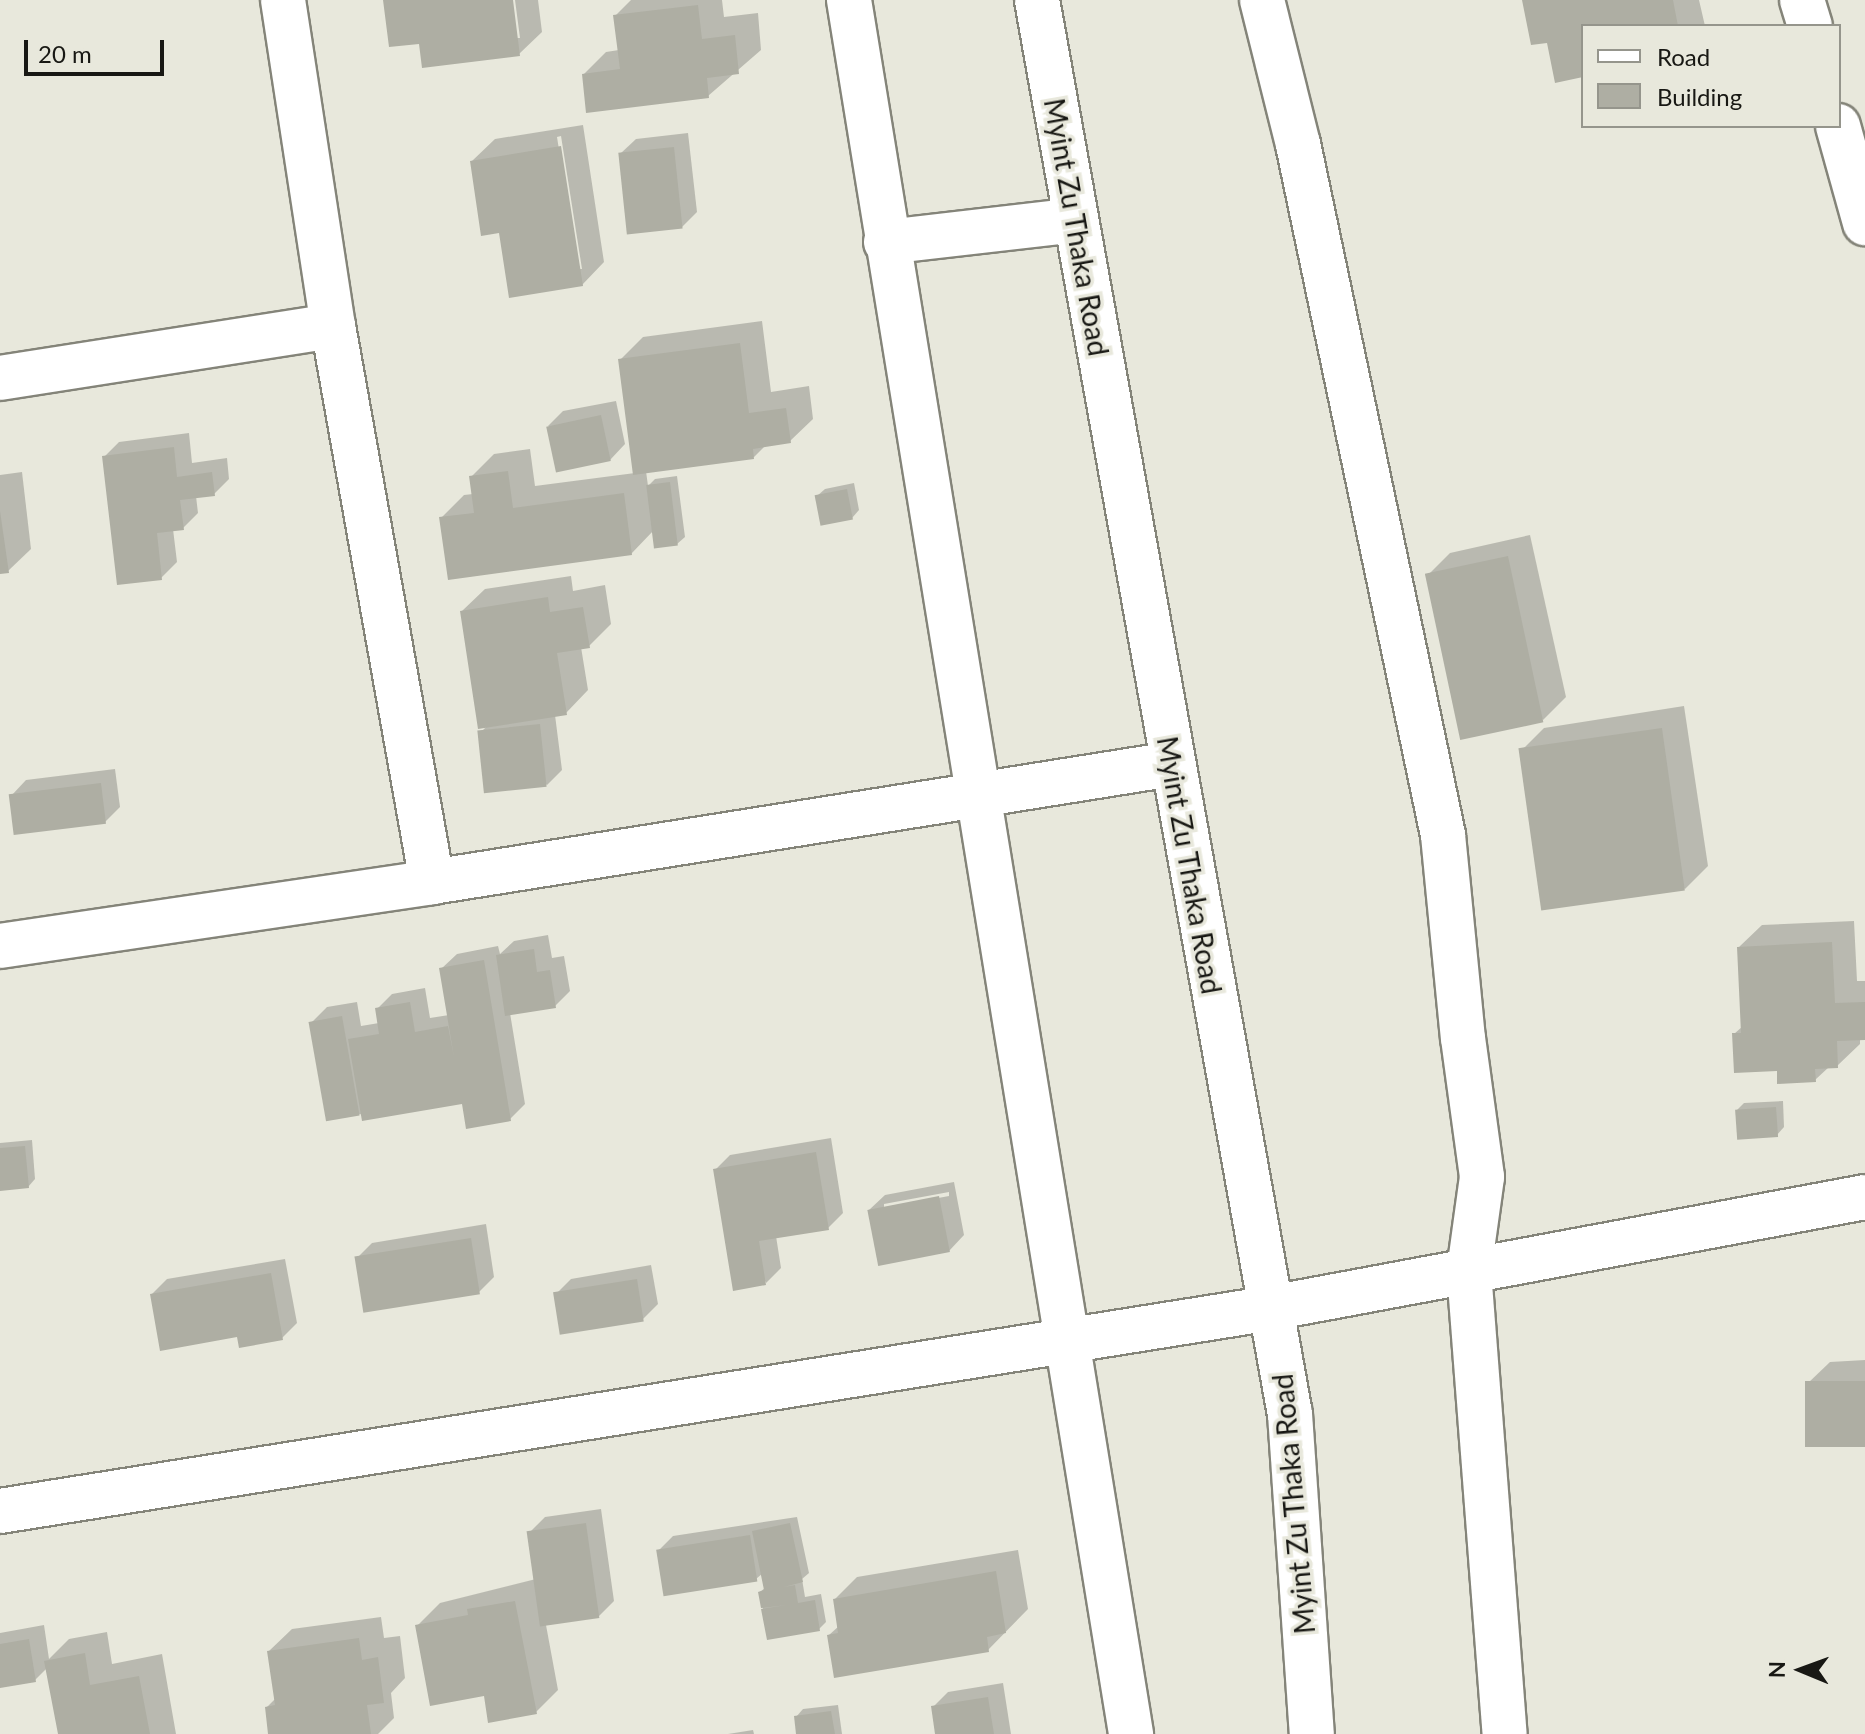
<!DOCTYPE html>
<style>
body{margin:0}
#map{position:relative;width:1865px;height:1734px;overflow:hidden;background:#e8e8dc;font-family:Lato,sans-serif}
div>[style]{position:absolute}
.shadow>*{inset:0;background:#0003}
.building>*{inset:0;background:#aeaea3;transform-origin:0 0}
.roads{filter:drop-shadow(2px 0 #848479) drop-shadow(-2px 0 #848479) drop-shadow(0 2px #848479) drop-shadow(0 -2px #848479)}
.minor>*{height:44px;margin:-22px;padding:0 22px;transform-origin:22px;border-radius:22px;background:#fff}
.tertiary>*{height:44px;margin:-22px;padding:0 22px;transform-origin:22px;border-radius:22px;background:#fff}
span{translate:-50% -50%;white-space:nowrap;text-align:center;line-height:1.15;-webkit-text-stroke:7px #e8e8dc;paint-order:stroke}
.street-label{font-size:28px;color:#181814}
.legend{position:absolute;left:1581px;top:24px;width:260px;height:104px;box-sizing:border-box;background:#e8e8dc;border:2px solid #95958c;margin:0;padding:10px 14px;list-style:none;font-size:24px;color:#181814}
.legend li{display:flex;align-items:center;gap:16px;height:40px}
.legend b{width:40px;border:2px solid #95958c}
.north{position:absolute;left:1761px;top:1630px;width:80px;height:80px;-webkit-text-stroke:6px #e8e8dc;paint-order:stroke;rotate:271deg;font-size:22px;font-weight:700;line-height:32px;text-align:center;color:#181814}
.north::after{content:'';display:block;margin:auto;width:28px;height:36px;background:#181814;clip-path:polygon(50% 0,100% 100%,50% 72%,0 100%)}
.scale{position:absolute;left:24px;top:40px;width:140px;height:36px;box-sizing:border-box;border:4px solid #181814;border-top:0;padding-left:10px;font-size:24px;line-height:28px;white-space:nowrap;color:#181814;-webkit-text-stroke:6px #e8e8dc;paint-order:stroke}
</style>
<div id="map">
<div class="shadow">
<i style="clip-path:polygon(385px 0,511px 0,516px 38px,520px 38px,515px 0,538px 0,542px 32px,519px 54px,421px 41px)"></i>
<i style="clip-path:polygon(631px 0,722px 0,724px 17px,758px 13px,761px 50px,708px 96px,584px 74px,606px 52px,619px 50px,615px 16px)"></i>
<i style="clip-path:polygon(1524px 0,1699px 0,1705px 26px,1583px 26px,1583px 75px,1548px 40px)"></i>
<i style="clip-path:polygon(evenodd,583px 125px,604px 262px,582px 285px,472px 161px,495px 139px,583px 125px,561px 136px,582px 269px,578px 269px,557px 137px,561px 136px)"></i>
<i style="clip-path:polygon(688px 133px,697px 212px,682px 227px,620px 154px,636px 139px)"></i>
<i style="clip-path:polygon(762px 321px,771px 392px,809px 386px,813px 419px,790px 441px,766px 445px,754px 457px,646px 471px,648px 486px,655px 479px,677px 476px,685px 537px,677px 544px,654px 530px,631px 554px,442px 517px,464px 495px,473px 494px,471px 477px,494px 454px,530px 449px,535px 486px,635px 473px,620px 360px,643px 337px)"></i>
<i style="clip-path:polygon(616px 401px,625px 444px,610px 460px,548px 426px,563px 411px)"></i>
<i style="clip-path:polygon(189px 433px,192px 463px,227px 458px,229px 479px,214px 494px,196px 496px,198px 513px,183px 528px,173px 529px,177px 562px,161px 578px,104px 457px,119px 442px)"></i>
<i style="clip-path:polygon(22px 472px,31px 549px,8px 571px,0 572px,0 475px)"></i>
<i style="clip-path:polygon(854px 483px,859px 510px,852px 518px,817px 496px,825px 489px)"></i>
<i style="clip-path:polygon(1530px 535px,1566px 697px,1543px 720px,1427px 576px,1450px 553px)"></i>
<i style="clip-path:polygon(571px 576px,573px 591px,605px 585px,611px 624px,589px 646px,581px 647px,588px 690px,566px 713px,555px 715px,562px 770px,547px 785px,481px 732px,488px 725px,462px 611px,485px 589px)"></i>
<i style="clip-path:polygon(1684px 706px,1708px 866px,1685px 889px,1521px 751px,1544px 728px)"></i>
<i style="clip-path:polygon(115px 769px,120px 807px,105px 822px,11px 796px,26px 780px)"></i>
<i style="clip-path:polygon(1854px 921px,1857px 981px,1865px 981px,1865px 1038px,1860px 1038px,1860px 1044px,1837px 1066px,1829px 1067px,1815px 1080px,1779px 1069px,1734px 1034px,1743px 1026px,1739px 947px,1762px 925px)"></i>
<i style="clip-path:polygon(548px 935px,552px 958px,564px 956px,570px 991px,555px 1006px,510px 1013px,525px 1104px,510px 1119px,464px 1102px,328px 1118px,312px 1022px,327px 1007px,357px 1002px,361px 1026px,379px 1023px,377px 1009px,392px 994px,425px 988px,430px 1018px,449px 1015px,441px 969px,457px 954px,498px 946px,500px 954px,514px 941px)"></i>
<i style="clip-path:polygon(1783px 1101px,1784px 1127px,1777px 1135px,1737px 1110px,1744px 1103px)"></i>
<i style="clip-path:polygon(831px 1138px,843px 1213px,828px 1228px,776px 1236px,781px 1268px,766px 1283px,715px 1170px,730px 1155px)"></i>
<i style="clip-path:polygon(32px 1140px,35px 1179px,28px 1187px,0 1189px,0 1143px)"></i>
<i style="clip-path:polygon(evenodd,954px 1182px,964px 1235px,949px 1251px,869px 1210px,885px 1195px,954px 1182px,949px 1192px,949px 1196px,884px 1208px,884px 1204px,949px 1192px)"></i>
<i style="clip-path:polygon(486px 1224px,494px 1277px,479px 1292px,357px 1258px,372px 1243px)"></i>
<i style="clip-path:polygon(285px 1259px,297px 1323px,282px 1338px,239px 1335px,152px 1294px,167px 1279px)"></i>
<i style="clip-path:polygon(651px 1265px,658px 1304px,643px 1319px,556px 1294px,571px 1279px)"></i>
<i style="clip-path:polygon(1865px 1360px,1865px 1445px,1807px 1384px,1830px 1362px)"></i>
<i style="clip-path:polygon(601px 1509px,614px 1601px,599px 1616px,546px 1625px,558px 1690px,536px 1712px,486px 1694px,418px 1625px,440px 1603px,536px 1579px,530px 1532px,545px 1517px)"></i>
<i style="clip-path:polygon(797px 1517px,809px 1573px,802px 1579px,805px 1597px,821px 1594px,826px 1622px,819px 1629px,768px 1638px,760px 1592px,766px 1587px,763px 1573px,756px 1579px,658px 1551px,673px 1536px)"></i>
<i style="clip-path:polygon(1018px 1550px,1028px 1609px,988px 1650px,829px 1635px,839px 1626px,835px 1599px,857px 1577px)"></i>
<i style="clip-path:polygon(381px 1617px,384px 1638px,400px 1636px,405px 1678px,391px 1693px,394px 1718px,378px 1734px,270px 1734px,267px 1707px,276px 1698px,269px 1651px,292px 1629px)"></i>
<i style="clip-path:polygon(44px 1625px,49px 1659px,69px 1639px,107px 1632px,112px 1664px,162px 1654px,176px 1734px,59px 1734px,47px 1668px,35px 1680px,0 1686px,0 1633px)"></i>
<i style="clip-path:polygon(1003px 1683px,1011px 1734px,938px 1734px,933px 1707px,948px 1692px)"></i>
<i style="clip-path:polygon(838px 1705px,842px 1734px,798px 1734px,796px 1717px,803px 1709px)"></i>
<i style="clip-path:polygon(753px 1730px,754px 1734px,728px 1734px)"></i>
</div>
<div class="building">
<i style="clip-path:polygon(383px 0,513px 0,520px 56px,422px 68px,419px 44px,389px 47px)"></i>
<i style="clip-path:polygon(1522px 0,1673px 0,1678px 26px,1583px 26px,1583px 77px,1555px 83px,1547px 43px,1531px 45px)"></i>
<i style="clip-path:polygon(698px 5px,702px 39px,735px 35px,739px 74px,707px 78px,709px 98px,586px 113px,582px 74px,620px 69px,613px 15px)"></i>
<i style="clip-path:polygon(561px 146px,583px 286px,509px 298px,499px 233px,481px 236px,470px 161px)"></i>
<i style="left:674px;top:147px;width:82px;height:56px;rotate:84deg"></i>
<i style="clip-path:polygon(740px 343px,749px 413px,786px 408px,791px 443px,753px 449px,754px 459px,633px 475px,618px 359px)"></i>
<i style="left:601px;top:415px;width:47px;height:56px;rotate:78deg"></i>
<i style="clip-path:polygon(174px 447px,177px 477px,212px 472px,215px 496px,180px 500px,184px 530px,157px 533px,162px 580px,117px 585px,102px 456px)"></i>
<i style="clip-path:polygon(508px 471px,513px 508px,624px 493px,632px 555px,448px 580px,439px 517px,474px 513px,469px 476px)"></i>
<i style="left:670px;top:482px;width:64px;height:24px;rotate:83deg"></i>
<i style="left:847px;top:489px;width:31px;height:33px;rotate:79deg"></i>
<i style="clip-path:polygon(0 511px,9px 573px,0 574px)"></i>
<i style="left:1508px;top:556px;width:170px;height:85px;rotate:78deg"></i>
<i style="clip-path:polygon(548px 597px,550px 612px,583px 607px,590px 648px,557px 653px,567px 715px,478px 729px,460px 611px)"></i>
<i style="left:540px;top:724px;width:63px;height:63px;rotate:84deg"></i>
<i style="left:1662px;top:728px;width:164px;height:145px;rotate:82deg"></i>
<i style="left:101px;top:783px;width:41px;height:93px;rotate:83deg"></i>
<i style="clip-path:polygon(1832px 942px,1835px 1003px,1865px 1002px,1865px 1040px,1837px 1041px,1838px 1068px,1815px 1069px,1816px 1082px,1777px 1084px,1777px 1071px,1734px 1073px,1732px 1033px,1741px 1033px,1737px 947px)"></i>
<i style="clip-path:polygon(534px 949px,537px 972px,550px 970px,556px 1008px,505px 1016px,496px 955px)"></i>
<i style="clip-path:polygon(484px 960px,511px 1121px,466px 1129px,462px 1104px,362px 1121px,348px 1039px,379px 1034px,375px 1008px,410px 1002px,415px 1032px,448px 1026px,454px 1057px,439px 968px)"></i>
<i style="left:342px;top:1016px;width:101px;height:34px;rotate:80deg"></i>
<i style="left:1776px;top:1107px;width:30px;height:41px;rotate:86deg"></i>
<i style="clip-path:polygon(25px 1146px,29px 1188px,0 1191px,0 1148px)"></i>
<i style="clip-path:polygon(816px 1152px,829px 1230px,759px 1241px,766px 1285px,733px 1291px,713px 1169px)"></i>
<i style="left:939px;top:1196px;width:57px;height:73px;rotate:79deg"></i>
<i style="left:471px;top:1238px;width:57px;height:118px;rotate:81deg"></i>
<i style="clip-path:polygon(271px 1273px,283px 1340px,239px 1348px,237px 1337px,160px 1351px,150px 1294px)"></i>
<i style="left:637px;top:1279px;width:43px;height:85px;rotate:81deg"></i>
<i style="left:1865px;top:1381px;width:66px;height:60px;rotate:90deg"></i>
<i style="left:586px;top:1523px;width:96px;height:60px;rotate:82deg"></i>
<i style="clip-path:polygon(790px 1523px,803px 1582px,784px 1587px,795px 1585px,798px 1603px,815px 1600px,820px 1631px,767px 1640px,761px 1609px,787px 1605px,761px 1608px,758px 1592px,764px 1590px,752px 1531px)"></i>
<i style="left:750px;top:1535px;width:47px;height:95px;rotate:81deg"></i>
<i style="clip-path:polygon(996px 1571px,1006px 1633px,987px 1637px,989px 1652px,834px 1678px,827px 1635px,838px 1633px,833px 1599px)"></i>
<i style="clip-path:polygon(515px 1601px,537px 1714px,488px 1723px,484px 1696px,430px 1706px,415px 1625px,468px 1615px,467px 1609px)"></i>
<i style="clip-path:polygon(359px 1638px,362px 1660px,378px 1657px,384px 1703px,367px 1705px,371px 1734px,268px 1734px,265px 1707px,275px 1705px,267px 1651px)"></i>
<i style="clip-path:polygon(29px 1639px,36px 1682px,0 1688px,0 1644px)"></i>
<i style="clip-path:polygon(85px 1653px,90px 1685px,139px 1676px,150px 1734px,58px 1734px,44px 1661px)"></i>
<i style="clip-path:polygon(988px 1697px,994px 1734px,935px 1734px,931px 1706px)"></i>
<i style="clip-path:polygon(831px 1711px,835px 1734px,796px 1734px,794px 1716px)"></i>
</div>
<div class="roads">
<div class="minor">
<i style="left:283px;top:0;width:330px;rotate:81.3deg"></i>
<i style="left:333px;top:326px;width:565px;rotate:79.9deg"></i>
<i style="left:849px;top:0;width:1757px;rotate:80.76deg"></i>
<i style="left:1262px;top:0;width:148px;rotate:76deg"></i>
<i style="left:1298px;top:144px;width:706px;rotate:78.15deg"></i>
<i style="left:1443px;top:835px;width:204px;rotate:84.4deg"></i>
<i style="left:1463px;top:1038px;width:140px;rotate:82.2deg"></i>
<i style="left:1482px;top:1177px;width:95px;rotate:97.9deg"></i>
<i style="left:1469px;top:1271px;width:464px;rotate:85.6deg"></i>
<i style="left:1802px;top:0;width:27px;rotate:73deg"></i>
<i style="left:1838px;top:126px;width:101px;rotate:74.4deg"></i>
<i style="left:886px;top:242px;width:191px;rotate:-6.6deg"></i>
<i style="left:0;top:378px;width:337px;rotate:-8.9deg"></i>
<i style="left:0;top:946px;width:437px;rotate:-8.4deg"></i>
<i style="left:432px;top:882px;width:749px;rotate:-9.06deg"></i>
<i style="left:0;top:1511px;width:1287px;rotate:-9.07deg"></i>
<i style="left:1271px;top:1308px;width:604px;rotate:-10.58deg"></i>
</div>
<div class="tertiary">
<i style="left:1037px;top:0;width:1436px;rotate:79.86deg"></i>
<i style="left:1290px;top:1414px;width:321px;rotate:86.1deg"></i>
</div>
</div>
<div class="street-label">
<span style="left:1077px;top:227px;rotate:80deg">Myint Zu Thaka Road</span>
<span style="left:1190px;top:865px;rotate:80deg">Myint Zu Thaka Road</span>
<span style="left:1293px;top:1504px;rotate:-95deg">Myint Zu Thaka Road</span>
</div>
<ul class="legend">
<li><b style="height:10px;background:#fff"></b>Road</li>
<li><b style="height:22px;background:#aeaea3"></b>Building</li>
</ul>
<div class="north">N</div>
<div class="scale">20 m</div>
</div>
